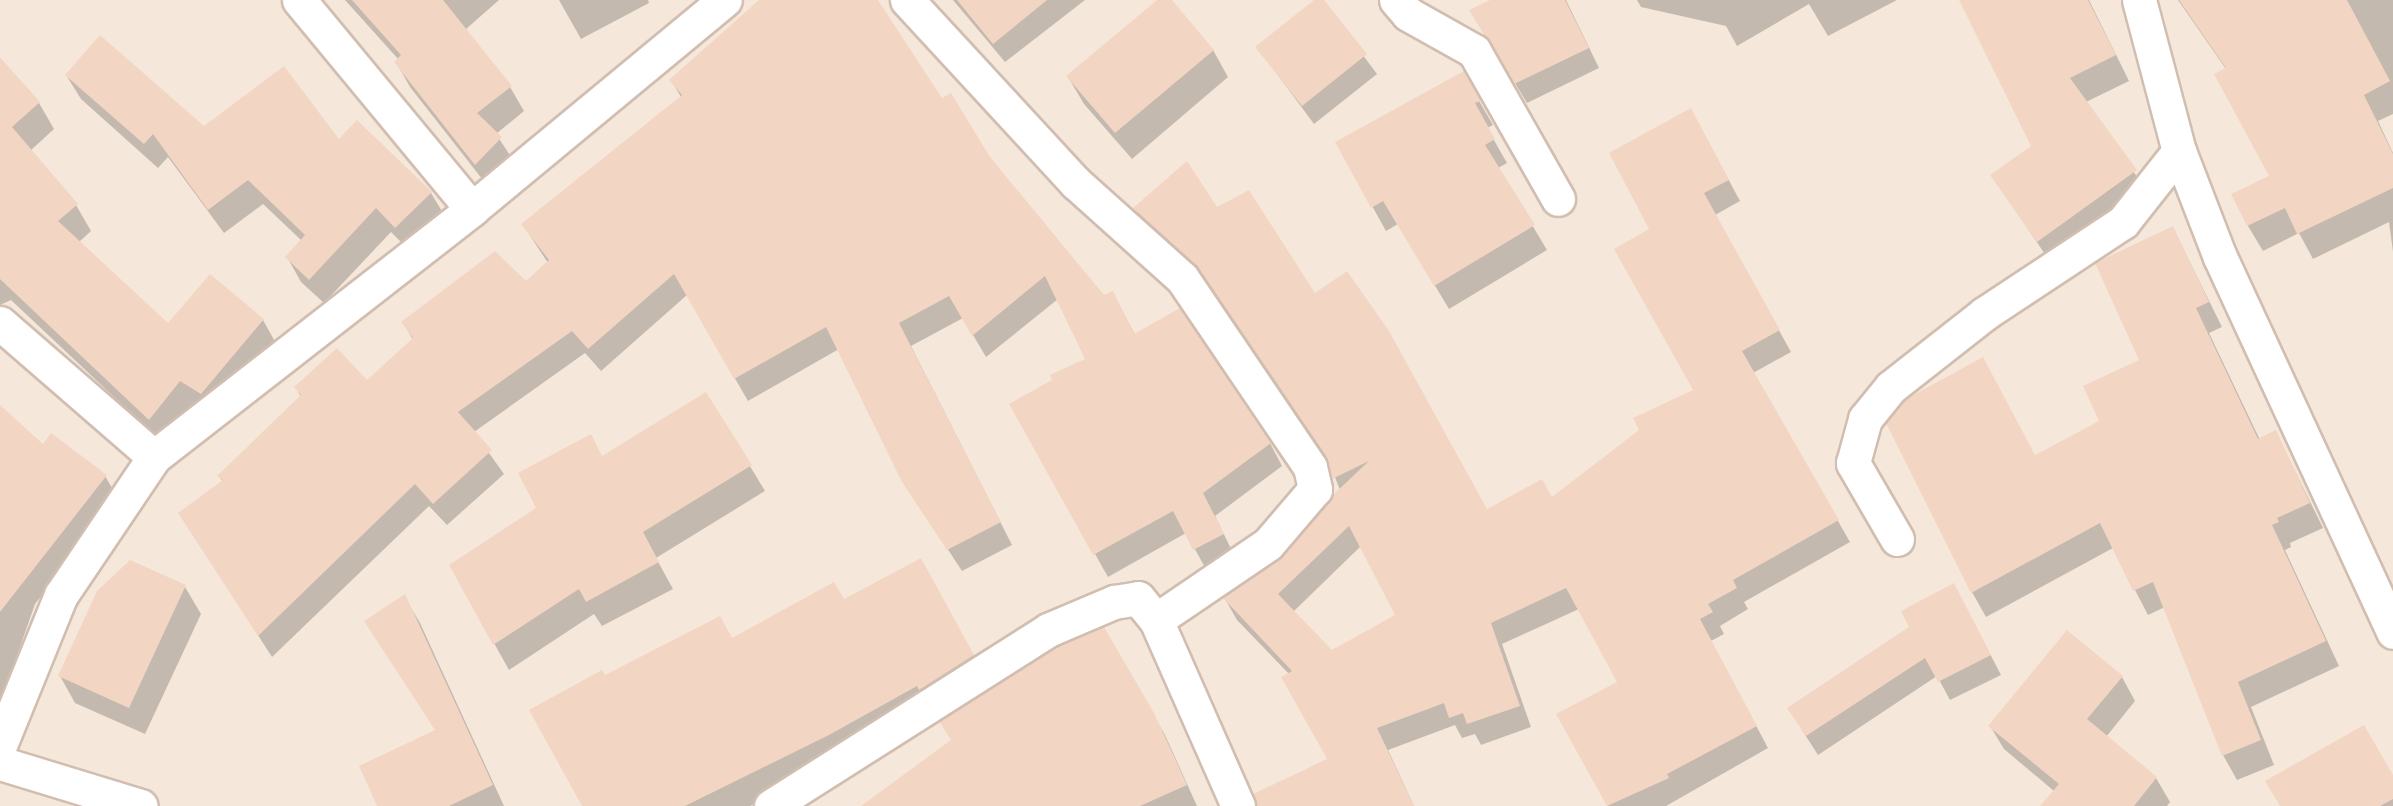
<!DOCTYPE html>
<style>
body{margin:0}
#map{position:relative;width:2393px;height:806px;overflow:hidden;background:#fdf6ec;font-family:Montserrat,sans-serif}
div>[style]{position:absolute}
.residential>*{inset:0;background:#f5e8da;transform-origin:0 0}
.shadow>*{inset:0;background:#0003}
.building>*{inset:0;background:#f3d5c3}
.roads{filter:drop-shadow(2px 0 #d1beb0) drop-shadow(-2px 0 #d1beb0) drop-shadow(0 2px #d1beb0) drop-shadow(0 -2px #d1beb0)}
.street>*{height:33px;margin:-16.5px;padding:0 16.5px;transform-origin:16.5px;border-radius:16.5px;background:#fff}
span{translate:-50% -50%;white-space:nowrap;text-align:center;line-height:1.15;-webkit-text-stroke:6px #fffaf3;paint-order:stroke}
</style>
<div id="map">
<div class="residential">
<i style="left:0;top:0;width:2393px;height:806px"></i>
</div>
<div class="shadow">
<i style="clip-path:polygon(345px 0,499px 0,465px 30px,510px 87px,524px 111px,496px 134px,515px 163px,490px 189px,410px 87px,396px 62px,399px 60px)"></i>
<i style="clip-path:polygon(559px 0,648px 0,649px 3px,581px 39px)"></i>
<i style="clip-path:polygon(762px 0,876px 0,942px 101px,1104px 297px,1113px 293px,1135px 335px,1270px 443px,1282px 466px,1215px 516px,1235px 557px,1207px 571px,1186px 533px,1108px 577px,1011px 405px,1087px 360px,1058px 299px,986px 357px,963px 318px,911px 346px,1012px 545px,962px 571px,903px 481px,839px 349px,748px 401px,687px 295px,601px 371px,585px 353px,474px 432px,504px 474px,447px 525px,429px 506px,272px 657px,180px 514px,223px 482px,219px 476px,301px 397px,296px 388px,367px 382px,413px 340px,403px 322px,526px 283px,548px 263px,523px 225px,681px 97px,671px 80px)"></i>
<i style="clip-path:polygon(953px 0,1085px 0,1005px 62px)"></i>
<i style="clip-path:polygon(1159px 0,1170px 0,1213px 50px,1228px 77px,1132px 159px,1084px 104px,1068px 77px)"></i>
<i style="clip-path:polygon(1317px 0,1322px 0,1377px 74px,1314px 124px,1257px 47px)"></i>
<i style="clip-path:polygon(1493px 0,1566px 0,1599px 68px,1527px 103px,1483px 30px)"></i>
<i style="clip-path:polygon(1637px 0,1897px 0,1828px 36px,1809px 4px,1737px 46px,1726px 26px,1641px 7px)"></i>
<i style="clip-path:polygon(1960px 0,2089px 0,2129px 81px,2086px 102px,2150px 196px,2053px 266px,1992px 176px,2033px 146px)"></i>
<i style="clip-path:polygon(2178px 0,2393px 0,2393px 114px,2378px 121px,2393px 153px,2393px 252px,2389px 222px,2313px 259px,2299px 233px,2263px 251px,2248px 226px,2271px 177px,2226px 69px)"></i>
<i style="clip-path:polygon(0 59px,39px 103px,54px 129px,30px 151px,76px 205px,91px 231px,79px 242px,168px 325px,210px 276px,263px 320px,278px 347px,165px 445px,11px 300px,0 305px)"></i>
<i style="clip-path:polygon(1463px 73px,1493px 125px,1487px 128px,1507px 163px,1498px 168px,1547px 250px,1449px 309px,1398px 224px,1386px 231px,1337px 143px)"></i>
<i style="clip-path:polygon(66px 75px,204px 128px,339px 142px,357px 123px,431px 193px,446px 218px,410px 251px,391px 232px,324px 303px,301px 282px,287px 257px,302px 241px,263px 204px,224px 233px,168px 157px,158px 168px,81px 99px)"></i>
<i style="clip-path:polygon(evenodd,1703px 132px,1740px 201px,1715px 215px,1791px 352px,1753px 373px,1850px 542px,1744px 602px,1748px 609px,1720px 626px,1724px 634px,1711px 641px,1768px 748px,1666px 806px,1608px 806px,1558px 714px,1619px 682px,1579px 609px,1502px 644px,1531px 727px,1481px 745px,1475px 734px,1462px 738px,1455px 725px,1388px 750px,1414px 806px,1267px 806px,1329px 760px,1289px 674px,1237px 620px,1225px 599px,1283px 558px,1340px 490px,1329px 462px,1212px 289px,1147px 230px,1135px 208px,1217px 209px,1314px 295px,1487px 511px,1551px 499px,1695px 391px,1651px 230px,1703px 132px,1361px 546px,1397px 616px,1331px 651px,1293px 612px,1361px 546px)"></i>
<i style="clip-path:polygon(2173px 228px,2222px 327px,2209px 333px,2260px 440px,2276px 432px,2323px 528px,2290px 543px,2291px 547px,2285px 550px,2339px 666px,2251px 707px,2274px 765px,2237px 780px,2223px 755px,2165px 607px,2148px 615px,2113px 548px,1986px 617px,1972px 592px,2035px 457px,2101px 421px,2141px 360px)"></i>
<i style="clip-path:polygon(706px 394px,765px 491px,656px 558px,673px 589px,602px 626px,594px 614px,509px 670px,451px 566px,538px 509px,603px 458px)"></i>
<i style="clip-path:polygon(0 407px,43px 446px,105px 476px,118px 498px,35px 604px,0 704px)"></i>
<i style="clip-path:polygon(935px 585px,987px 680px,843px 760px,750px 806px,584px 806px,604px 677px,732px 640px,844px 601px)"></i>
<i style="clip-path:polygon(185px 587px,201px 614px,145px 734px,75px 703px,60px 676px)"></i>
<i style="clip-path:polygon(404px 596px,420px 623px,504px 806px,379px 806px,436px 731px,366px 621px)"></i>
<i style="clip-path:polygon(1964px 604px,2001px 675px,1950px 700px,1937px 676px,1818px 755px,1800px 727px)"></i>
<i style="clip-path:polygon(1103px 629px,1165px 735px,1197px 806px,863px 806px)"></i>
<i style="clip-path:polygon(2122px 677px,2135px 701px,2106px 737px,2156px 778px,2170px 802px,2167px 806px,2051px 806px,2054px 791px,2004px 749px,1990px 726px)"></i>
<i style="clip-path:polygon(2393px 778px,2393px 806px,2282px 806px)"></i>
</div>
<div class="building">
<i style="clip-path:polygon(352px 0,443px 0,512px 86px,477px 113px,502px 137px,475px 165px,394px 62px,401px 55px)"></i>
<i style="clip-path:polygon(759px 0,878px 0,942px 98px,951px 93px,990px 157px,1104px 295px,1113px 291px,1134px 334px,1180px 308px,1271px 443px,1203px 493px,1224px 534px,1193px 550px,1173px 511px,1093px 555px,1009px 404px,1052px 380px,1050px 375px,1085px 359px,1045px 276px,972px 336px,949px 296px,899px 323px,1001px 522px,947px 550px,902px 482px,826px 327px,734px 379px,674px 274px,588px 349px,572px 331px,458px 412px,492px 450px,433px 504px,415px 484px,258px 636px,178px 513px,223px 480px,217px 476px,301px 395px,294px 387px,337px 348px,367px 380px,413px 338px,401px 322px,495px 251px,526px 281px,549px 260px,521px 224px,682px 95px,669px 80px)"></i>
<i style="clip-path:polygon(957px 0,1047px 0,993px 44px)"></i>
<i style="clip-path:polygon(1157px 0,1172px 0,1214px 50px,1115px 133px,1066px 76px)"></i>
<i style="clip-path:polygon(1314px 0,1324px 0,1367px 54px,1302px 106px,1255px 47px)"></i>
<i style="clip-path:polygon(1490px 0,1565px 0,1589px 48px,1514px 84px,1469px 10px)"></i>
<i style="clip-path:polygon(1959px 0,2088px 0,2116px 55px,2070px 78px,2137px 170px,2037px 242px,1990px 175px,2031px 146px)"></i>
<i style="clip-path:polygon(2179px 0,2347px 0,2390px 81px,2364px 95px,2393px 154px,2393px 188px,2297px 234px,2285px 208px,2247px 226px,2231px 194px,2269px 176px,2214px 74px,2226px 68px)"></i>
<i style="clip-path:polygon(100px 35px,204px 126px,284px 66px,339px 139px,357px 120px,432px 192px,395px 228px,376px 208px,309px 280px,285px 257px,305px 235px,248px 180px,208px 210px,153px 134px,144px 144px,65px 75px)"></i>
<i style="clip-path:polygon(0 57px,40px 102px,12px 127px,78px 204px,58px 221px,168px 323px,210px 274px,264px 319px,201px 394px,180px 381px,149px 420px,0 279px)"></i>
<i style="clip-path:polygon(1464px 71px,1481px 101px,1475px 103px,1495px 139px,1485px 145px,1535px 225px,1434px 286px,1383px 201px,1371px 208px,1335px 142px)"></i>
<i style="clip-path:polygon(evenodd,1691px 108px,1729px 180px,1704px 193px,1780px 330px,1742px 351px,1839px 520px,1733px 580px,1737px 588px,1708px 604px,1713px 612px,1700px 619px,1757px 726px,1667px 774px,1669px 778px,1607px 806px,1556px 714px,1617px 682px,1566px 588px,1491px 623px,1520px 706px,1467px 724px,1463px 713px,1449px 718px,1444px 703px,1377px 728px,1414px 806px,1256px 806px,1253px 794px,1327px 759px,1281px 677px,1292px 671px,1223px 598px,1282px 556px,1333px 495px,1369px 461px,1332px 479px,1326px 456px,1198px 267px,1133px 208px,1187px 161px,1217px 207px,1249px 190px,1315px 293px,1347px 271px,1389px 331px,1487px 509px,1542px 479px,1552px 497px,1639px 430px,1633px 418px,1693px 390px,1614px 249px,1649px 229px,1609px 153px,1691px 108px,1349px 526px,1395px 615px,1332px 650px,1278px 594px,1349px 526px)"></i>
<i style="clip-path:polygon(2173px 226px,2209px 302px,2196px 308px,2258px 439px,2276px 430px,2310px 503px,2277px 518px,2279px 522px,2272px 525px,2326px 641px,2238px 682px,2261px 740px,2222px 756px,2153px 582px,2133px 591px,2100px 523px,1971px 593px,1886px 423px,1906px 399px,1983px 357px,2035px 455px,2099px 421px,2083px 386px,2139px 360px,2095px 263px)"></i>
<i style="clip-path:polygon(706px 392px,752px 465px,643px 532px,659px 562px,586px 602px,579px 589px,493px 645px,449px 565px,536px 508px,518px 473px,591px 434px,602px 456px)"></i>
<i style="clip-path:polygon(0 405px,43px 444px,51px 433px,107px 475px,0 612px)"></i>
<i style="clip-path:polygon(921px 558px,974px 655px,919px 690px,917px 686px,829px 735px,685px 806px,582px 806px,529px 710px,602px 670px,605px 675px,720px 616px,732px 638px,834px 582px,844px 599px)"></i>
<i style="clip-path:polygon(130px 560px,186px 585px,129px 708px,58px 676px,97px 591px)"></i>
<i style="clip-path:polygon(1954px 583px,1991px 655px,1938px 682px,1925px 658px,1806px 736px,1787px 708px,1909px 627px,1901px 611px)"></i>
<i style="clip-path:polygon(405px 594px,493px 785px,449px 806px,377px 806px,359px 766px,435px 730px,364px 621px)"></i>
<i style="clip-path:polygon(1104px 627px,1154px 713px,1187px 785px,1140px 806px,861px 806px,951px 740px,939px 721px,1057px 647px)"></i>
<i style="clip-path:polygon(2067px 630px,2123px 676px,2087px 719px,2157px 777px,2134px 806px,2040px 806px,2059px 784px,1988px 726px)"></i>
<i style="clip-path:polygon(2364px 725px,2393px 775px,2393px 799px,2380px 806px,2280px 806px,2265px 781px)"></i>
</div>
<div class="roads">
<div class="street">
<i style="left:299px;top:0;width:271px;rotate:50.4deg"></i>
<i style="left:907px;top:0;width:249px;rotate:47.3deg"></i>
<i style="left:1076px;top:183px;width:142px;rotate:41.9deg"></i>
<i style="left:1182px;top:278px;width:228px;rotate:55.9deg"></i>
<i style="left:1310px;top:467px;width:23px;rotate:77deg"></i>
<i style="left:1315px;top:489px;width:72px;rotate:130.5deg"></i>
<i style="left:1268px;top:544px;width:135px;rotate:145.8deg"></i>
<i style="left:1396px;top:0;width:18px;rotate:49deg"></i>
<i style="left:1408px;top:14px;width:76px;rotate:29.3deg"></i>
<i style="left:1474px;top:51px;width:170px;rotate:60.4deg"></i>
<i style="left:2139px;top:0;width:156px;rotate:75.2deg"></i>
<i style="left:2179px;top:151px;width:114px;rotate:68.9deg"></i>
<i style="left:2220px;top:257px;width:413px;rotate:65.2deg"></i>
<i style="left:0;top:323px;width:204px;rotate:41deg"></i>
<i style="left:1897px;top:539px;width:88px;rotate:-120.1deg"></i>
<i style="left:1853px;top:463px;width:46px;rotate:-74.7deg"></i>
<i style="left:1865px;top:419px;width:41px;rotate:-50.9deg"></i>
<i style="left:1891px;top:387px;width:118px;rotate:-38.1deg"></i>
<i style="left:1984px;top:314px;width:167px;rotate:-33.5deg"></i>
<i style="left:2123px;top:222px;width:90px;rotate:-51.7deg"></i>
<i style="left:0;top:745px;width:162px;rotate:-67.9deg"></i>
<i style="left:61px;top:595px;width:166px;rotate:-56deg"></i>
<i style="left:154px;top:457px;width:403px;rotate:-37.9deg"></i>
<i style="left:472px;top:209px;width:328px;rotate:-39.6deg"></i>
<i style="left:0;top:763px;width:147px;rotate:17deg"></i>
<i style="left:771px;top:806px;width:328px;rotate:-32.4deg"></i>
<i style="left:1048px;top:630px;width:72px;rotate:-23deg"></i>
<i style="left:1114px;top:602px;width:24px;rotate:-9deg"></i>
<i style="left:1138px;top:598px;width:28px;rotate:51deg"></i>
<i style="left:1156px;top:620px;width:203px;rotate:66.2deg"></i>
</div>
</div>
</div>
